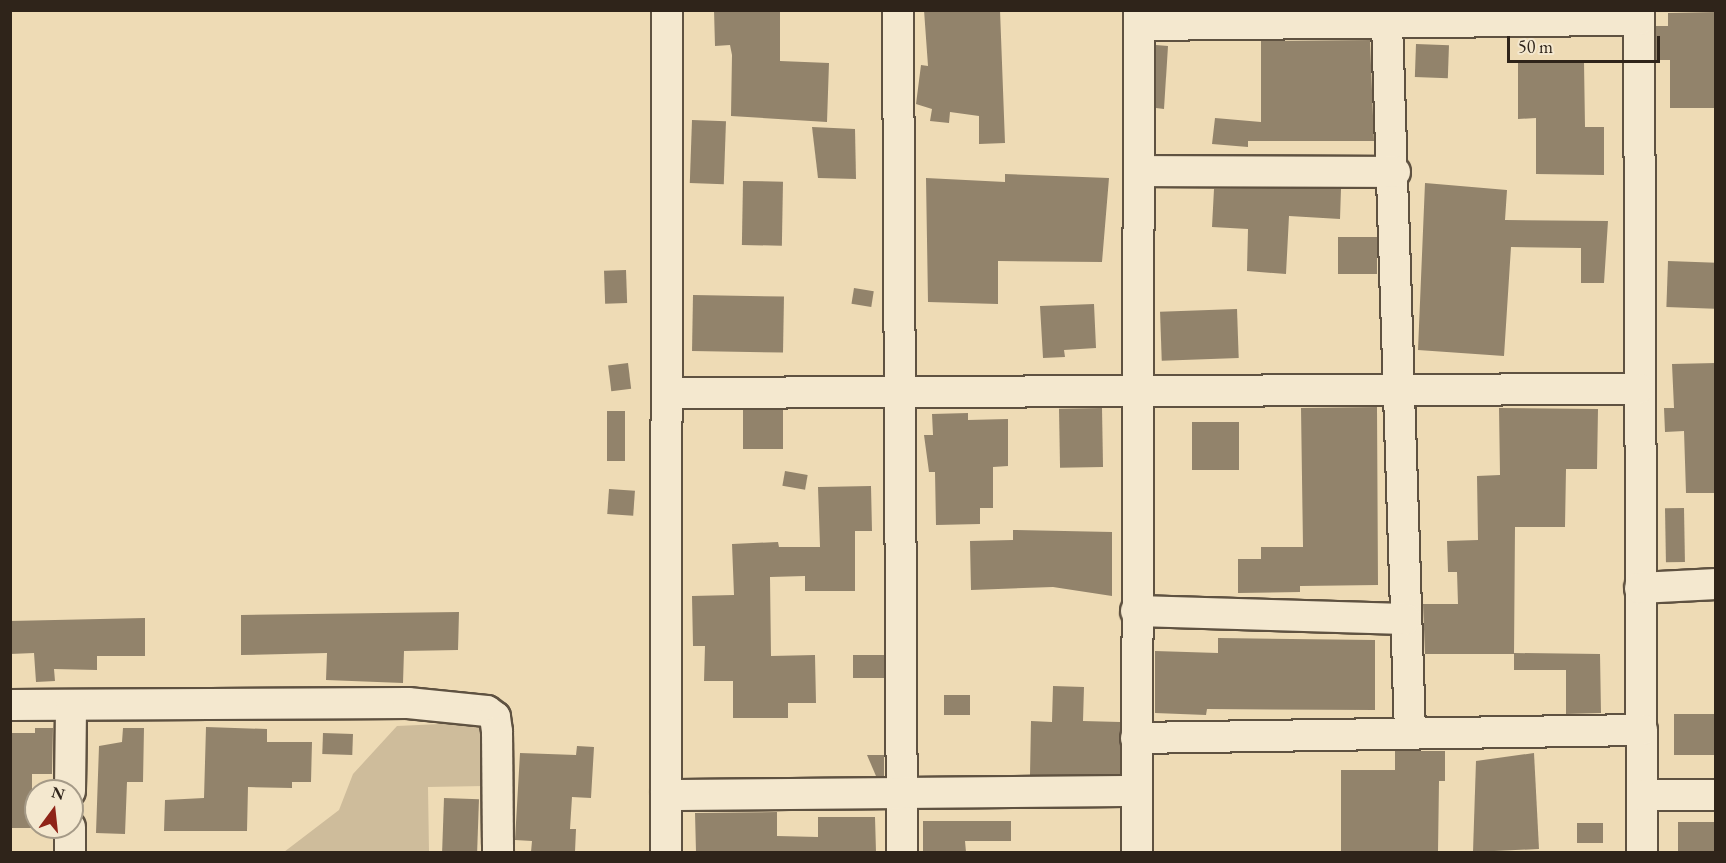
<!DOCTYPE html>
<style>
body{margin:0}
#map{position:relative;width:1726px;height:863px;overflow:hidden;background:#eedbb5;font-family:"EB Garamond",serif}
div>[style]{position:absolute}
.green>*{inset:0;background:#cebc9b}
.building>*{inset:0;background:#92836b;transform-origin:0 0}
.roads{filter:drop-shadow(2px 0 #5f5241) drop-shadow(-2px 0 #5f5241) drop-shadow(0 2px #5f5241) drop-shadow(0 -2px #5f5241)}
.minor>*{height:30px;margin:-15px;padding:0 15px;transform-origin:15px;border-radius:15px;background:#f4e8cf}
span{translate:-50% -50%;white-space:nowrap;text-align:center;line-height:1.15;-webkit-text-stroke:4.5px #f4e8cf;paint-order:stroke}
.frame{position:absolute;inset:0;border:12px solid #2f241a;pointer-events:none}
.north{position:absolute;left:24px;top:779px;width:60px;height:60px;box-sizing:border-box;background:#f4e8cf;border:2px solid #a59a87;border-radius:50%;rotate:15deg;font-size:16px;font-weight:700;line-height:24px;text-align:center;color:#2f241a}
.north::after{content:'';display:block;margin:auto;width:21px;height:27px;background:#8f2418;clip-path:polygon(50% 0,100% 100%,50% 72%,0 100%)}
.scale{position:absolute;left:1507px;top:36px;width:153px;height:27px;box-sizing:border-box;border:3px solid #2f241a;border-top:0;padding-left:8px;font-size:18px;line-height:21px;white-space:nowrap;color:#2f241a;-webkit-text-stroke:4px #f4e8cf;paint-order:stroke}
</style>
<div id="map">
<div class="green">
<i style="clip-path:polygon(483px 722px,484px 786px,428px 787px,429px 852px,284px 852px,339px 810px,353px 774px,397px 726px)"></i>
</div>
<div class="building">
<i style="clip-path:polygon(714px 10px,780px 10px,780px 61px,829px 63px,827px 122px,731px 116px,732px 55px,730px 45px,715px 46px)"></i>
<i style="clip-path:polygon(924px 10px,1000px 10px,1005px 143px,979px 144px,979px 116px,950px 112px,949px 123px,930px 121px,932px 109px,916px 104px,921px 65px,928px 66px)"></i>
<i style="clip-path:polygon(1716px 12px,1716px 108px,1670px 108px,1670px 60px,1656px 60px,1656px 26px,1668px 26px,1668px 13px)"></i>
<i style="clip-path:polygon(1370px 40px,1374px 141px,1248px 141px,1248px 147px,1212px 144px,1215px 118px,1261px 122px,1261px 41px)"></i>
<i style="left:1416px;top:44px;width:33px;height:33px;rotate:2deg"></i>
<i style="clip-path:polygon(1156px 45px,1168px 46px,1164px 109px,1156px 108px)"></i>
<i style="clip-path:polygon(1584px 62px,1585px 127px,1604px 127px,1604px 175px,1536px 174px,1536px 118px,1518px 119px,1518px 63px)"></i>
<i style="left:692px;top:120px;width:34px;height:63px;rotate:2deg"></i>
<i style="clip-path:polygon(812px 127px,855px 129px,856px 179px,818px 178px)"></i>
<i style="clip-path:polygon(1005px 174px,1109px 178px,1102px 262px,998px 261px,998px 304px,928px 302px,926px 178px,1005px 182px)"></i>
<i style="left:743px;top:181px;width:40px;height:64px;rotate:1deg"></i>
<i style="clip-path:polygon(1425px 183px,1507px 190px,1505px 220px,1608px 221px,1604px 283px,1581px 283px,1581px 248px,1511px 247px,1504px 356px,1418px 350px)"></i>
<i style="clip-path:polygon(1214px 189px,1341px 189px,1340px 219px,1289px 216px,1286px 274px,1247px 271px,1248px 229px,1212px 227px)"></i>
<i style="left:1338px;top:237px;width:39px;height:37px"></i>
<i style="left:1668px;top:261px;width:48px;height:46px;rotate:2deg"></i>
<i style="left:626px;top:270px;width:33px;height:22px;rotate:88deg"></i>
<i style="left:854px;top:288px;width:20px;height:16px;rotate:9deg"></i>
<i style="left:693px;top:295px;width:91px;height:56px;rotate:1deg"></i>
<i style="clip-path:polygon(1094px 304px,1096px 348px,1064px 350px,1065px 357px,1043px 358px,1040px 306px)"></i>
<i style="left:1237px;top:309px;width:49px;height:77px;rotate:88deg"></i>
<i style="left:628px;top:363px;width:26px;height:20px;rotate:83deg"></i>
<i style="clip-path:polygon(1716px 363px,1716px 493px,1686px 493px,1684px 431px,1665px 432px,1664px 408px,1674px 408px,1672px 364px)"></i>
<i style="clip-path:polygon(1377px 407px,1378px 585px,1300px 586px,1300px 592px,1238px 593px,1238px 559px,1261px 559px,1261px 547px,1303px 547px,1301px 408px)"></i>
<i style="left:1102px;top:408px;width:59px;height:43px;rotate:89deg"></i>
<i style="clip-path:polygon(1499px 408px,1598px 409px,1597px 469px,1566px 469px,1565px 527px,1515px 527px,1514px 654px,1425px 654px,1423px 604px,1458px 604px,1457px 572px,1448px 572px,1447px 541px,1478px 540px,1477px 476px,1500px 475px)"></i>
<i style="left:743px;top:410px;width:40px;height:39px"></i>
<i style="left:607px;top:411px;width:18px;height:50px"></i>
<i style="clip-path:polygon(968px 413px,968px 420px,1008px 419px,1008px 466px,993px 467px,993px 508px,980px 508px,980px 524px,936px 525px,935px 472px,929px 472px,924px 435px,933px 435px,932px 414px)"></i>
<i style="left:1192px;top:422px;width:47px;height:48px"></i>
<i style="left:785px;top:471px;width:23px;height:15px;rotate:10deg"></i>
<i style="clip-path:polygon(871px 486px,872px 531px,855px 531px,855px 591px,805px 591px,805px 576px,770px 577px,771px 656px,815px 655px,816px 703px,788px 703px,788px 718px,733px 718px,733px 681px,704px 681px,705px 646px,693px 646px,692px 596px,734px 595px,732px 544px,778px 542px,779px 547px,820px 547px,818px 487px)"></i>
<i style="left:609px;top:489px;width:26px;height:25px;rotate:4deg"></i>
<i style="left:1684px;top:508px;width:54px;height:19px;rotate:89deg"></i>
<i style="clip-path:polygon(1013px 530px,1112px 532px,1112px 596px,1053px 587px,971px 590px,970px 541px,1013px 540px)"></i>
<i style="clip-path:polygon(459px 612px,458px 650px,404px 651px,403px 683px,326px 680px,327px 653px,241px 655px,241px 615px)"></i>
<i style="clip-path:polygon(145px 618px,145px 656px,97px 656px,97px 670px,54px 669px,55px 681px,36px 682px,34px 653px,10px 654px,10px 621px)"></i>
<i style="clip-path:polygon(1218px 638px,1375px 640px,1375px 710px,1207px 709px,1206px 715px,1155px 713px,1155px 651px,1218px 653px)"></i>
<i style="clip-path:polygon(1514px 653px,1600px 654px,1601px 713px,1566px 714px,1566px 670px,1514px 670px)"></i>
<i style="left:884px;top:655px;width:23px;height:31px;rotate:90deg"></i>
<i style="clip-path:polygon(1053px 686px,1084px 687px,1083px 721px,1120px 722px,1120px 774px,1030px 775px,1031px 721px,1052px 722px)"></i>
<i style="left:970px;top:695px;width:20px;height:26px;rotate:90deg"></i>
<i style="left:1716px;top:714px;width:41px;height:42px;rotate:90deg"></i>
<i style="clip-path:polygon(206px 727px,267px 729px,267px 742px,312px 742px,311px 782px,292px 782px,292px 788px,248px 787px,247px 831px,164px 831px,165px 800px,204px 798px)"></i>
<i style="clip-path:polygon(35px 728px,53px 728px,52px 774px,32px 774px,32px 828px,10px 828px,10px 733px,35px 733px)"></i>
<i style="clip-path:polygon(123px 728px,144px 728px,143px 782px,127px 782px,125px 834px,96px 833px,99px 746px,122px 742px)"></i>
<i style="left:323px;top:733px;width:30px;height:21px;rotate:2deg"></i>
<i style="clip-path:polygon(577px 746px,594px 747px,591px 798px,572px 797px,570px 829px,576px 829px,575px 852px,531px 852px,532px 841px,515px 840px,520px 753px,576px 755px)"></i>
<i style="clip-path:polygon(1395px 751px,1445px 751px,1445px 781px,1439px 781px,1438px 852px,1341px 852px,1341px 770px,1395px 770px)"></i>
<i style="clip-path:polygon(1534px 753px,1539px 849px,1473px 852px,1476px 761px)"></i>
<i style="clip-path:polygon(867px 755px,884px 755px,884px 776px,876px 776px)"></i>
<i style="left:444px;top:798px;width:35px;height:54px;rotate:2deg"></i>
<i style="clip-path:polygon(777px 812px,777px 836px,818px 837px,818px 817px,875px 817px,876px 852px,696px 852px,695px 813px)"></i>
<i style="clip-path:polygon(923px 821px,1011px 821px,1011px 841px,965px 841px,966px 852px,923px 852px)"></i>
<i style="left:1678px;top:822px;width:38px;height:30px"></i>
<i style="left:1577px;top:823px;width:26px;height:20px"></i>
</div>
<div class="roads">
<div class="minor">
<i style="left:898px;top:10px;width:842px;rotate:89.73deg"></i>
<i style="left:1639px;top:10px;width:842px;rotate:89.8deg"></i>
<i style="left:1387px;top:24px;width:710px;rotate:88.14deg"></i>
<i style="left:1140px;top:25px;width:499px;rotate:-0.6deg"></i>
<i style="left:1139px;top:171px;width:256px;rotate:0.2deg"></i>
<i style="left:667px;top:393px;width:971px;rotate:-0.24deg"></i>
<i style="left:1640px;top:588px;width:76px;rotate:-3deg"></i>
<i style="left:1136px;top:611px;width:270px;rotate:1.7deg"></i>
<i style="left:10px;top:705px;width:398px;rotate:-0.3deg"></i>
<i style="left:408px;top:703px;width:79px;rotate:5.8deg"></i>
<i style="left:487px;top:711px;width:10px;rotate:37deg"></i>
<i style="left:495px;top:717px;width:15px;rotate:82deg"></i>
<i style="left:497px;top:732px;width:120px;rotate:89.5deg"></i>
<i style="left:1136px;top:738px;width:506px;rotate:-0.91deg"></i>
<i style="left:70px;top:791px;width:86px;rotate:-89.3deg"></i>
<i style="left:666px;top:795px;width:471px;rotate:-0.5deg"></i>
<i style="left:1642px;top:795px;width:74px"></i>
<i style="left:70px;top:852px;width:25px;rotate:-90deg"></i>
<i style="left:666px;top:852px;width:842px;rotate:-89.93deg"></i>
<i style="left:1137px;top:852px;width:842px;rotate:-89.86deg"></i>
</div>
</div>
<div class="frame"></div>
<div class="north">N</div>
<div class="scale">50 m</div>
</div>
